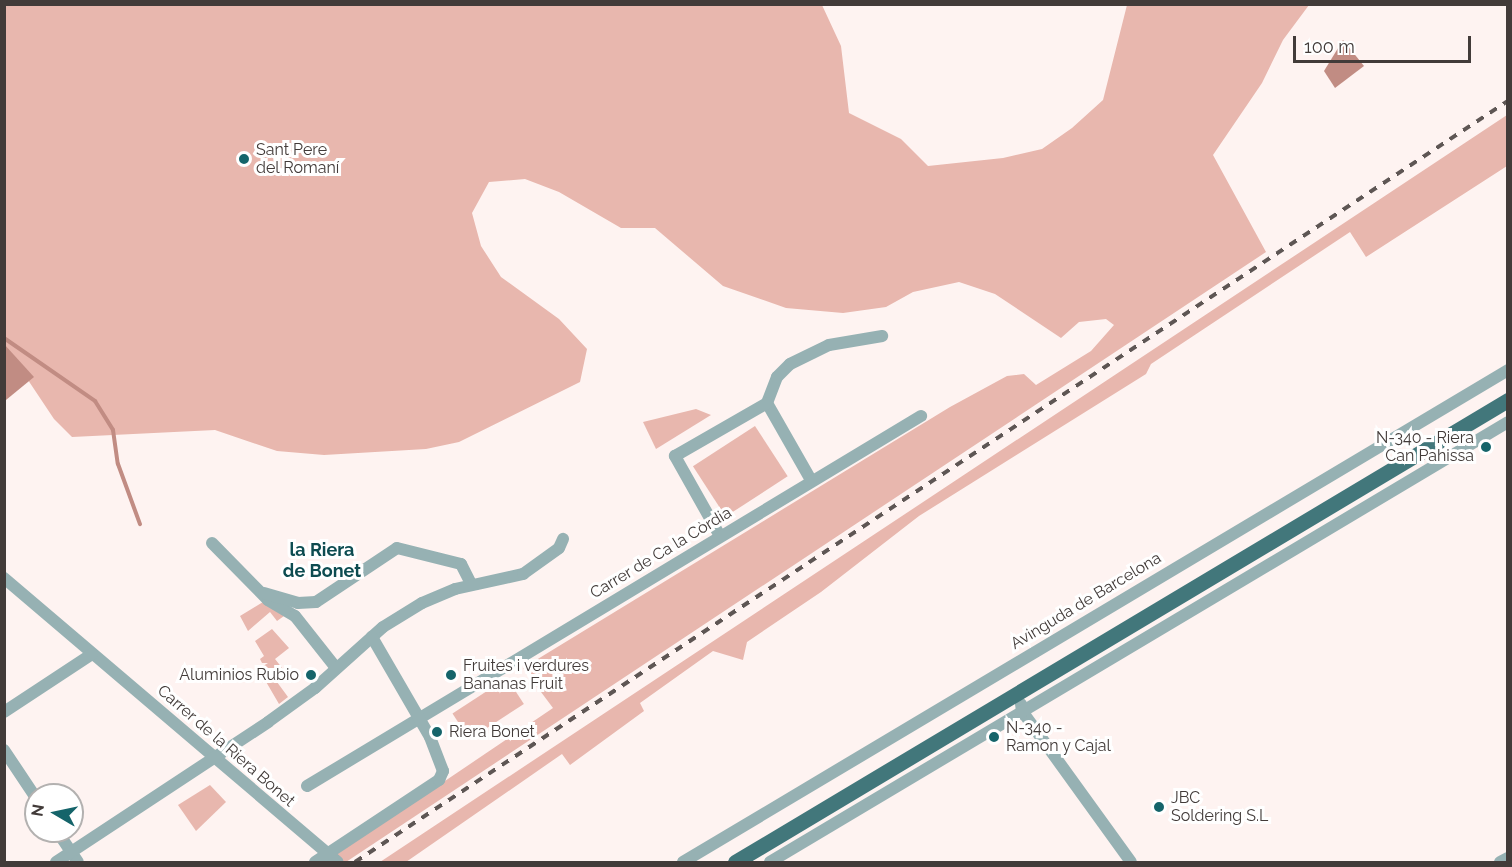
<!DOCTYPE html>
<meta charset="utf-8">
<style>
body{margin:0}
#map{position:relative;width:1512px;height:867px;overflow:hidden;background:#fef3f1;font-family:Raleway,sans-serif}
div>[style]{position:absolute}
.green>*{inset:0;background:#e8b7ae;transform-origin:0 0}
.water>*{inset:0;background:#c18c83}
.stream>*{height:4px;margin:-2px;padding:0 2px;transform-origin:2px;border-radius:2px;background:#c18c83}
.street>*{height:12px;margin:-6px;padding:0 6px;transform-origin:6px;border-radius:6px;background:#96b1b3}
.primary>*{height:15px;margin:-7.5px;padding:0 7.5px;transform-origin:7.5px;border-radius:7.5px;background:#42777b}
.rail>*{height:4px;margin-top:-2px;transform-origin:0;background:repeating-linear-gradient(90deg,#5e5654 0 8px,transparent 0 16px)}
.dots>*{width:16px;height:16px;translate:-50% -50%;box-sizing:border-box;border:3px solid #fff;border-radius:50%}
span{translate:-50% -50%;white-space:nowrap;text-align:center;line-height:1.15;-webkit-text-stroke:6px #fff;paint-order:stroke}
.poi-label{font-size:16px;color:#423b39}
.left{translate:0 -50%;text-align:left}
.right{translate:-100% -50%;text-align:right}
.street-label{font-size:16px;color:#423b39}
.neighbourhood-label{font-size:18px;color:#0d4c51;font-weight:700}
.frame{position:absolute;inset:0;border:6px solid #423b39;pointer-events:none}
.north{position:absolute;left:24px;top:783px;width:60px;height:60px;box-sizing:border-box;background:#fff;border:2px solid #b3b1b0;border-radius:50%;rotate:279deg;font-size:16px;font-weight:700;line-height:24px;text-align:center;color:#423b39}
.north::after{content:'';display:block;margin:auto;width:21px;height:27px;background:#15646a;clip-path:polygon(50% 0,100% 100%,50% 72%,0 100%)}
.scale{position:absolute;left:1293px;top:36px;width:178px;height:27px;box-sizing:border-box;border:3px solid #423b39;border-top:0;padding-left:8px;font-size:18px;line-height:21px;white-space:nowrap;color:#423b39;-webkit-text-stroke:4px #fff;paint-order:stroke}
</style>
<div id="map">
<div class="green">
<i style="clip-path:polygon(4px 5px,822px 5px,841px 46px,849px 113px,901px 139px,928px 166px,1003px 158px,1042px 149px,1072px 128px,1103px 100px,1127px 5px,1309px 5px,1283px 40px,1262px 83px,1213px 155px,1266px 252px,346px 862px,325px 862px,553px 708px,523px 668px,950px 407px,1007px 376px,1024px 374px,1036px 385px,1091px 351px,1114px 325px,1106px 319px,1079px 322px,1061px 338px,995px 294px,959px 282px,913px 292px,886px 307px,843px 313px,786px 308px,723px 286px,655px 228px,621px 228px,559px 192px,525px 179px,489px 182px,472px 213px,481px 246px,501px 277px,559px 319px,587px 349px,580px 382px,459px 442px,426px 449px,324px 455px,277px 451px,215px 430px,72px 437px,54px 419px,26px 377px,5px 363px)"></i>
<i style="clip-path:polygon(1507px 115px,1507px 166px,1366px 257px,1350px 232px,1151px 364px,1146px 374px,919px 516px,821px 592px,747px 642px,743px 660px,713px 651px,640px 703px,644px 711px,570px 765px,562px 754px,406px 862px,380px 862px)"></i>
<i style="clip-path:polygon(696px 409px,711px 415px,656px 449px,643px 422px)"></i>
<i style="left:755px;top:426px;width:60px;height:74px;rotate:57deg"></i>
<i style="clip-path:polygon(263px 602px,284px 616px,277px 621px,270px 612px,248px 631px,240px 616px)"></i>
<i style="clip-path:polygon(272px 629px,289px 648px,275px 659px,287px 674px,277px 682px,288px 697px,279px 704px,265px 680px,270px 677px,263px 666px,268px 663px,262px 663px,260px 659px,264px 656px,255px 641px)"></i>
<i style="left:507px;top:678px;width:31px;height:65px;rotate:57deg"></i>
<i style="clip-path:polygon(210px 785px,226px 802px,196px 831px,178px 805px)"></i>
</div>
<div class="water">
<i style="clip-path:polygon(1343px 40px,1364px 66px,1335px 88px,1324px 71px)"></i>
<i style="clip-path:polygon(4px 344px,34px 377px,6px 400px,4px 399px)"></i>
</div>
<div class="stream">
<i style="left:4px;top:338px;width:111px;rotate:34.7deg"></i>
<i style="left:95px;top:401px;width:34px;rotate:58deg"></i>
<i style="left:113px;top:430px;width:34px;rotate:82deg"></i>
<i style="left:118px;top:464px;width:64px;rotate:69.9deg"></i>
</div>
<div class="street">
<i style="left:767px;top:403px;width:28px;rotate:-69deg"></i>
<i style="left:777px;top:377px;width:18px;rotate:-45deg"></i>
<i style="left:790px;top:364px;width:43px;rotate:-26deg"></i>
<i style="left:829px;top:345px;width:54px;rotate:-9.6deg"></i>
<i style="left:767px;top:403px;width:89px;rotate:60.3deg"></i>
<i style="left:720px;top:536px;width:92px;rotate:-119.4deg"></i>
<i style="left:675px;top:456px;width:106px;rotate:-29.9deg"></i>
<i style="left:212px;top:543px;width:80px;rotate:45.5deg"></i>
<i style="left:268px;top:600px;width:31px;rotate:31deg"></i>
<i style="left:295px;top:616px;width:66px;rotate:51.7deg"></i>
<i style="left:4px;top:578px;width:438px;rotate:40.4deg"></i>
<i style="left:264px;top:593px;width:35px;rotate:16deg"></i>
<i style="left:298px;top:603px;width:18px;rotate:-3deg"></i>
<i style="left:316px;top:602px;width:97px;rotate:-33.7deg"></i>
<i style="left:397px;top:548px;width:66px;rotate:14deg"></i>
<i style="left:461px;top:564px;width:22px;rotate:63deg"></i>
<i style="left:1021px;top:704px;width:7px;rotate:82deg"></i>
<i style="left:1022px;top:711px;width:186px;rotate:54.2deg"></i>
<i style="left:4px;top:712px;width:105px;rotate:-33.4deg"></i>
<i style="left:4px;top:750px;width:58px;rotate:56.3deg"></i>
<i style="left:307px;top:786px;width:717px;rotate:-31.07deg"></i>
<i style="left:57px;top:831px;width:37px;rotate:56deg"></i>
<i style="left:56px;top:862px;width:254px;rotate:-33.4deg"></i>
<i style="left:268px;top:722px;width:58px;rotate:-35.9deg"></i>
<i style="left:315px;top:688px;width:91px;rotate:-41.9deg"></i>
<i style="left:383px;top:627px;width:46px;rotate:-31.6deg"></i>
<i style="left:422px;top:603px;width:36px;rotate:-23deg"></i>
<i style="left:455px;top:589px;width:70px;rotate:-12.4deg"></i>
<i style="left:523px;top:574px;width:44px;rotate:-35.8deg"></i>
<i style="left:559px;top:548px;width:10px;rotate:-66deg"></i>
<i style="left:315px;top:862px;width:149px;rotate:-33.5deg"></i>
<i style="left:439px;top:780px;width:10px;rotate:-66deg"></i>
<i style="left:443px;top:771px;width:36px;rotate:-111deg"></i>
<i style="left:430px;top:737px;width:116px;rotate:-120.1deg"></i>
<i style="left:683px;top:862px;width:961px;rotate:-30.81deg"></i>
<i style="left:770px;top:862px;width:859px;rotate:-30.8deg"></i>
<i style="left:1500px;top:862px;width:9px;rotate:-27deg"></i>
</div>
<div class="primary">
<i style="left:735px;top:862px;width:901px;rotate:-30.87deg"></i>
</div>
<div class="rail">
<i style="left:355px;top:862px;width:1381px;rotate:-33.43deg"></i>
</div>
<div class="dots">
<i style="left:244px;top:159px;background:#15646a"></i>
<i style="left:1486px;top:447px;background:#15646a"></i>
<i style="left:311px;top:675px;background:#15646a"></i>
<i style="left:451px;top:675px;background:#15646a"></i>
<i style="left:437px;top:732px;background:#15646a"></i>
<i style="left:994px;top:737px;background:#15646a"></i>
<i style="left:1159px;top:807px;background:#15646a"></i>
</div>
<div class="poi-label">
<span class="left" style="left:256px;top:159px">Sant Pere<br>del Romaní</span>
<span class="right" style="left:1474px;top:447px">N-340 - Riera<br>Can Pahissa</span>
<span class="left" style="left:463px;top:675px">Fruites i verdures<br>Bananas Fruit</span>
<span class="right" style="left:299px;top:675px">Aluminios Rubio</span>
<span class="left" style="left:1006px;top:737px">N-340 -<br>Ramon y Cajal</span>
<span class="left" style="left:449px;top:732px">Riera Bonet</span>
<span class="left" style="left:1171px;top:807px">JBC<br>Soldering S.L</span>
</div>
<div class="street-label">
<span style="left:661px;top:553px;rotate:-31deg">Carrer de Ca la Còrdia</span>
<span style="left:1086px;top:601px;rotate:-31deg">Avinguda de Barcelona</span>
<span style="left:226px;top:746px;rotate:41deg">Carrer de la Riera Bonet</span>
</div>
<div class="neighbourhood-label">
<span style="left:322px;top:561px">la Riera<br>de Bonet</span>
</div>
<div class="frame"></div>
<div class="north">N</div>
<div class="scale">100 m</div>
</div>
